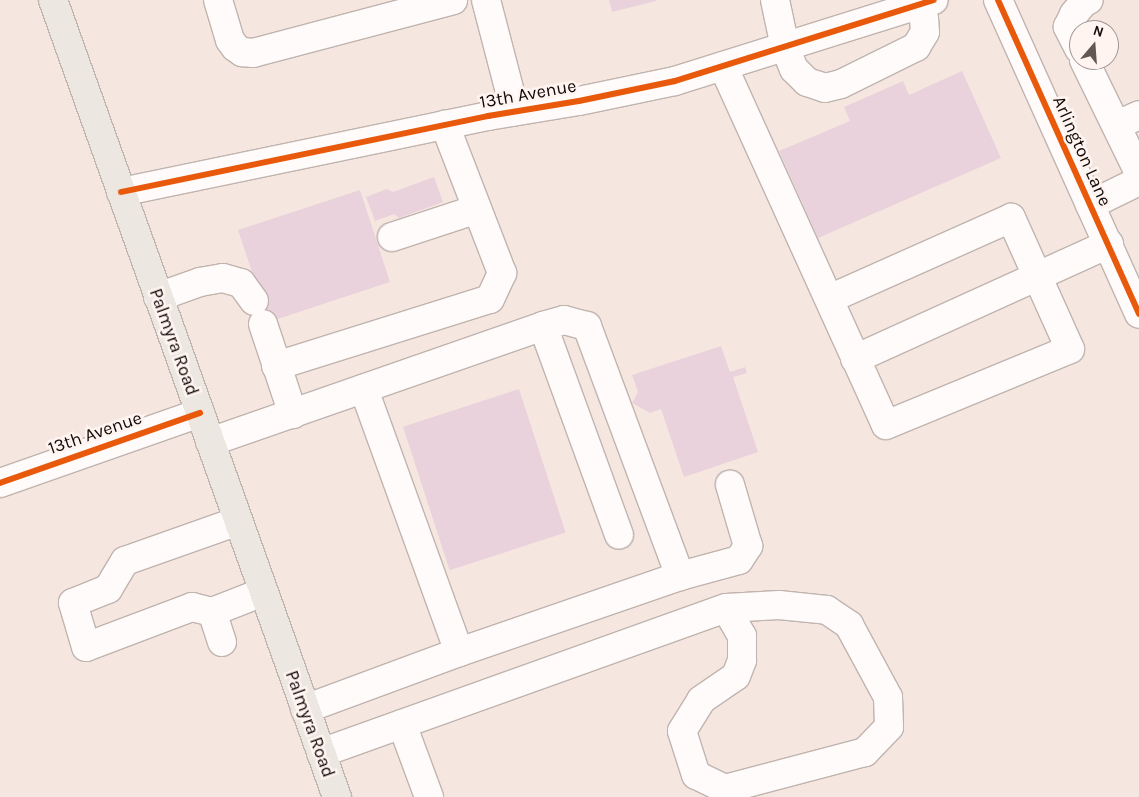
<!DOCTYPE html>
<style>
body{margin:0}
#map{position:relative;width:1139px;height:797px;overflow:hidden;background:#f6e6e0;font-family:Karla,sans-serif}
div>[style]{position:absolute}
.building>*{inset:0;background:#e9d2dc;transform-origin:0 0}
.roads{filter:drop-shadow(1px 0 #c0b4af) drop-shadow(-1px 0 #c0b4af) drop-shadow(0 1px #c0b4af) drop-shadow(0 -1px #c0b4af)}
.minor>*{height:28px;margin:-14px;padding:0 14px;transform-origin:14px;border-radius:14px;background:#fefbfa}
.major>*{height:28px;margin:-14px;padding:0 14px;transform-origin:14px;border-radius:14px;background:#ece7e1}
.cycleway>*{height:6px;margin:-3px;padding:0 3px;transform-origin:3px;border-radius:3px;background:#e8590c}
span{translate:-50% -50%;white-space:nowrap;text-align:center;line-height:1.15;-webkit-text-stroke:5px #fff4f0;paint-order:stroke}
.street-label{font-size:18px;color:#120a06}
.north{position:absolute;left:1069px;top:20px;width:50px;height:50px;box-sizing:border-box;background:#fff4f0;border:1px solid #a09692;border-radius:50%;rotate:18deg;font-size:14px;font-weight:700;line-height:20px;text-align:center;color:#120a06}
.north::after{content:'';display:block;margin:auto;width:18px;height:22px;background:#625752;clip-path:polygon(50% 0,100% 100%,50% 72%,0 100%)}
</style>
<div id="map">
<div class="building">
<i style="clip-path:polygon(609px 0,656px 0,656px 1px,612px 12px)"></i>
<i style="clip-path:polygon(962px 71px,1001px 158px,818px 238px,779px 151px,850px 121px,844px 107px,903px 81px,909px 95px)"></i>
<i style="clip-path:polygon(434px 177px,443px 202px,399px 218px,394px 214px,375px 221px,366px 197px,387px 189px,393px 192px)"></i>
<i style="clip-path:polygon(360px 190px,390px 282px,253px 327px,245px 304px,261px 299px,238px 230px)"></i>
<i style="clip-path:polygon(721px 346px,730px 372px,745px 367px,747px 373px,733px 377px,758px 452px,684px 477px,661px 409px,650px 413px,632px 403px,638px 392px,632px 375px)"></i>
<i style="left:519px;top:389px;width:151px;height:122px;rotate:72deg"></i>
</div>
<div class="roads">
<div class="minor">
<i style="left:218px;top:0;width:42px;rotate:73.3deg"></i>
<i style="left:230px;top:40px;width:9px;rotate:54deg"></i>
<i style="left:235px;top:47px;width:9px;rotate:36deg"></i>
<i style="left:242px;top:52px;width:11px;rotate:5deg"></i>
<i style="left:253px;top:53px;width:207px;rotate:-14.8deg"></i>
<i style="left:486px;top:0;width:115px;rotate:75.4deg"></i>
<i style="left:775px;top:0;width:48px;rotate:78deg"></i>
<i style="left:785px;top:47px;width:24px;rotate:68deg"></i>
<i style="left:794px;top:69px;width:18px;rotate:45deg"></i>
<i style="left:807px;top:82px;width:19px;rotate:18deg"></i>
<i style="left:825px;top:88px;width:16px;rotate:-14deg"></i>
<i style="left:841px;top:84px;width:84px;rotate:-26.3deg"></i>
<i style="left:916px;top:47px;width:17px;rotate:-59deg"></i>
<i style="left:925px;top:32px;width:13px;rotate:-94deg"></i>
<i style="left:924px;top:19px;width:15px;rotate:-110deg"></i>
<i style="left:998px;top:0;width:344px;rotate:65.8deg"></i>
<i style="left:1079px;top:49px;width:25px;rotate:-117deg"></i>
<i style="left:1068px;top:27px;width:14px;rotate:-65deg"></i>
<i style="left:1074px;top:14px;width:16px;rotate:-50deg"></i>
<i style="left:1084px;top:2px;width:5px;rotate:-22deg"></i>
<i style="left:1084px;top:60px;width:126px;rotate:64deg"></i>
<i style="left:723px;top:66px;width:394px;rotate:65.6deg"></i>
<i style="left:886px;top:425px;width:199px;rotate:-22.4deg"></i>
<i style="left:1070px;top:349px;width:144px;rotate:-114.2deg"></i>
<i style="left:1011px;top:218px;width:199px;rotate:156deg"></i>
<i style="left:1117px;top:125px;width:24px;rotate:-24deg"></i>
<i style="left:121px;top:192px;width:375px;rotate:-11.7deg"></i>
<i style="left:488px;top:116px;width:92px;rotate:-9.4deg"></i>
<i style="left:579px;top:101px;width:98px;rotate:-11.8deg"></i>
<i style="left:675px;top:81px;width:271px;rotate:-17.4deg"></i>
<i style="left:1090px;top:205px;width:55px;rotate:-26.1deg"></i>
<i style="left:392px;top:237px;width:89px;rotate:-18.2deg"></i>
<i style="left:158px;top:297px;width:45px;rotate:-19.7deg"></i>
<i style="left:200px;top:282px;width:23px;rotate:-10deg"></i>
<i style="left:223px;top:278px;width:19px;rotate:16deg"></i>
<i style="left:241px;top:283px;width:22px;rotate:54deg"></i>
<i style="left:263px;top:324px;width:95px;rotate:71.6deg"></i>
<i style="left:543px;top:326px;width:222px;rotate:70deg"></i>
<i style="left:855px;top:359px;width:279px;rotate:-24.4deg"></i>
<i style="left:276px;top:366px;width:224px;rotate:-17.4deg"></i>
<i style="left:490px;top:299px;width:29px;rotate:-65deg"></i>
<i style="left:502px;top:273px;width:159px;rotate:-111.1deg"></i>
<i style="left:210px;top:442px;width:353px;rotate:-19.2deg"></i>
<i style="left:543px;top:326px;width:22px;rotate:-16deg"></i>
<i style="left:564px;top:320px;width:24px;rotate:15deg"></i>
<i style="left:587px;top:326px;width:267px;rotate:69.6deg"></i>
<i style="left:680px;top:576px;width:234px;rotate:161deg"></i>
<i style="left:0;top:483px;width:212px;rotate:-19.3deg"></i>
<i style="left:680px;top:576px;width:61px;rotate:-15.2deg"></i>
<i style="left:739px;top:560px;width:17px;rotate:-57deg"></i>
<i style="left:748px;top:546px;width:64px;rotate:-106.4deg"></i>
<i style="left:212px;top:612px;width:21px;rotate:-166deg"></i>
<i style="left:192px;top:607px;width:113px;rotate:159.3deg"></i>
<i style="left:86px;top:647px;width:46px;rotate:-106.5deg"></i>
<i style="left:73px;top:603px;width:38px;rotate:-22deg"></i>
<i style="left:108px;top:589px;width:33px;rotate:-59deg"></i>
<i style="left:125px;top:561px;width:120px;rotate:-19.5deg"></i>
<i style="left:222px;top:642px;width:32px;rotate:-108deg"></i>
<i style="left:212px;top:612px;width:55px;rotate:-21.4deg"></i>
<i style="left:305px;top:709px;width:164px;rotate:-20.3deg"></i>
<i style="left:459px;top:652px;width:280px;rotate:-109.9deg"></i>
<i style="left:402px;top:724px;width:344px;rotate:-19.7deg"></i>
<i style="left:726px;top:608px;width:53px;rotate:-3.2deg"></i>
<i style="left:779px;top:605px;width:48px;rotate:5.9deg"></i>
<i style="left:827px;top:610px;width:27px;rotate:34deg"></i>
<i style="left:849px;top:625px;width:82px;rotate:61.6deg"></i>
<i style="left:888px;top:697px;width:30px;rotate:88deg"></i>
<i style="left:889px;top:727px;width:35px;rotate:134deg"></i>
<i style="left:865px;top:752px;width:145px;rotate:165.2deg"></i>
<i style="left:725px;top:789px;width:32px;rotate:-154deg"></i>
<i style="left:696px;top:775px;width:46px;rotate:-107.7deg"></i>
<i style="left:682px;top:731px;width:36px;rotate:-58deg"></i>
<i style="left:701px;top:700px;width:42px;rotate:-34.4deg"></i>
<i style="left:736px;top:676px;width:17px;rotate:-69deg"></i>
<i style="left:742px;top:660px;width:24px;rotate:-90deg"></i>
<i style="left:742px;top:636px;width:32px;rotate:-120deg"></i>
<i style="left:321px;top:753px;width:86px;rotate:-19.7deg"></i>
<i style="left:402px;top:724px;width:78px;rotate:69.7deg"></i>
</div>
<div class="major">
<i style="left:53px;top:0;width:846px;rotate:70.39deg"></i>
</div>
</div>
<div class="cycleway">
<i style="left:998px;top:0;width:344px;rotate:65.8deg"></i>
<i style="left:121px;top:192px;width:375px;rotate:-11.7deg"></i>
<i style="left:488px;top:116px;width:92px;rotate:-9.4deg"></i>
<i style="left:579px;top:101px;width:98px;rotate:-11.8deg"></i>
<i style="left:675px;top:81px;width:271px;rotate:-17.4deg"></i>
<i style="left:0;top:483px;width:212px;rotate:-19.3deg"></i>
</div>
<div class="street-label">
<span style="left:528px;top:94px;rotate:-10deg">13th Avenue</span>
<span style="left:1082px;top:151px;rotate:66deg">Arlington Lane</span>
<span style="left:174px;top:342px;rotate:70deg">Palmyra Road</span>
<span style="left:95px;top:433px;rotate:-19deg">13th Avenue</span>
<span style="left:310px;top:724px;rotate:70deg">Palmyra Road</span>
</div>
<div class="north">N</div>
</div>
